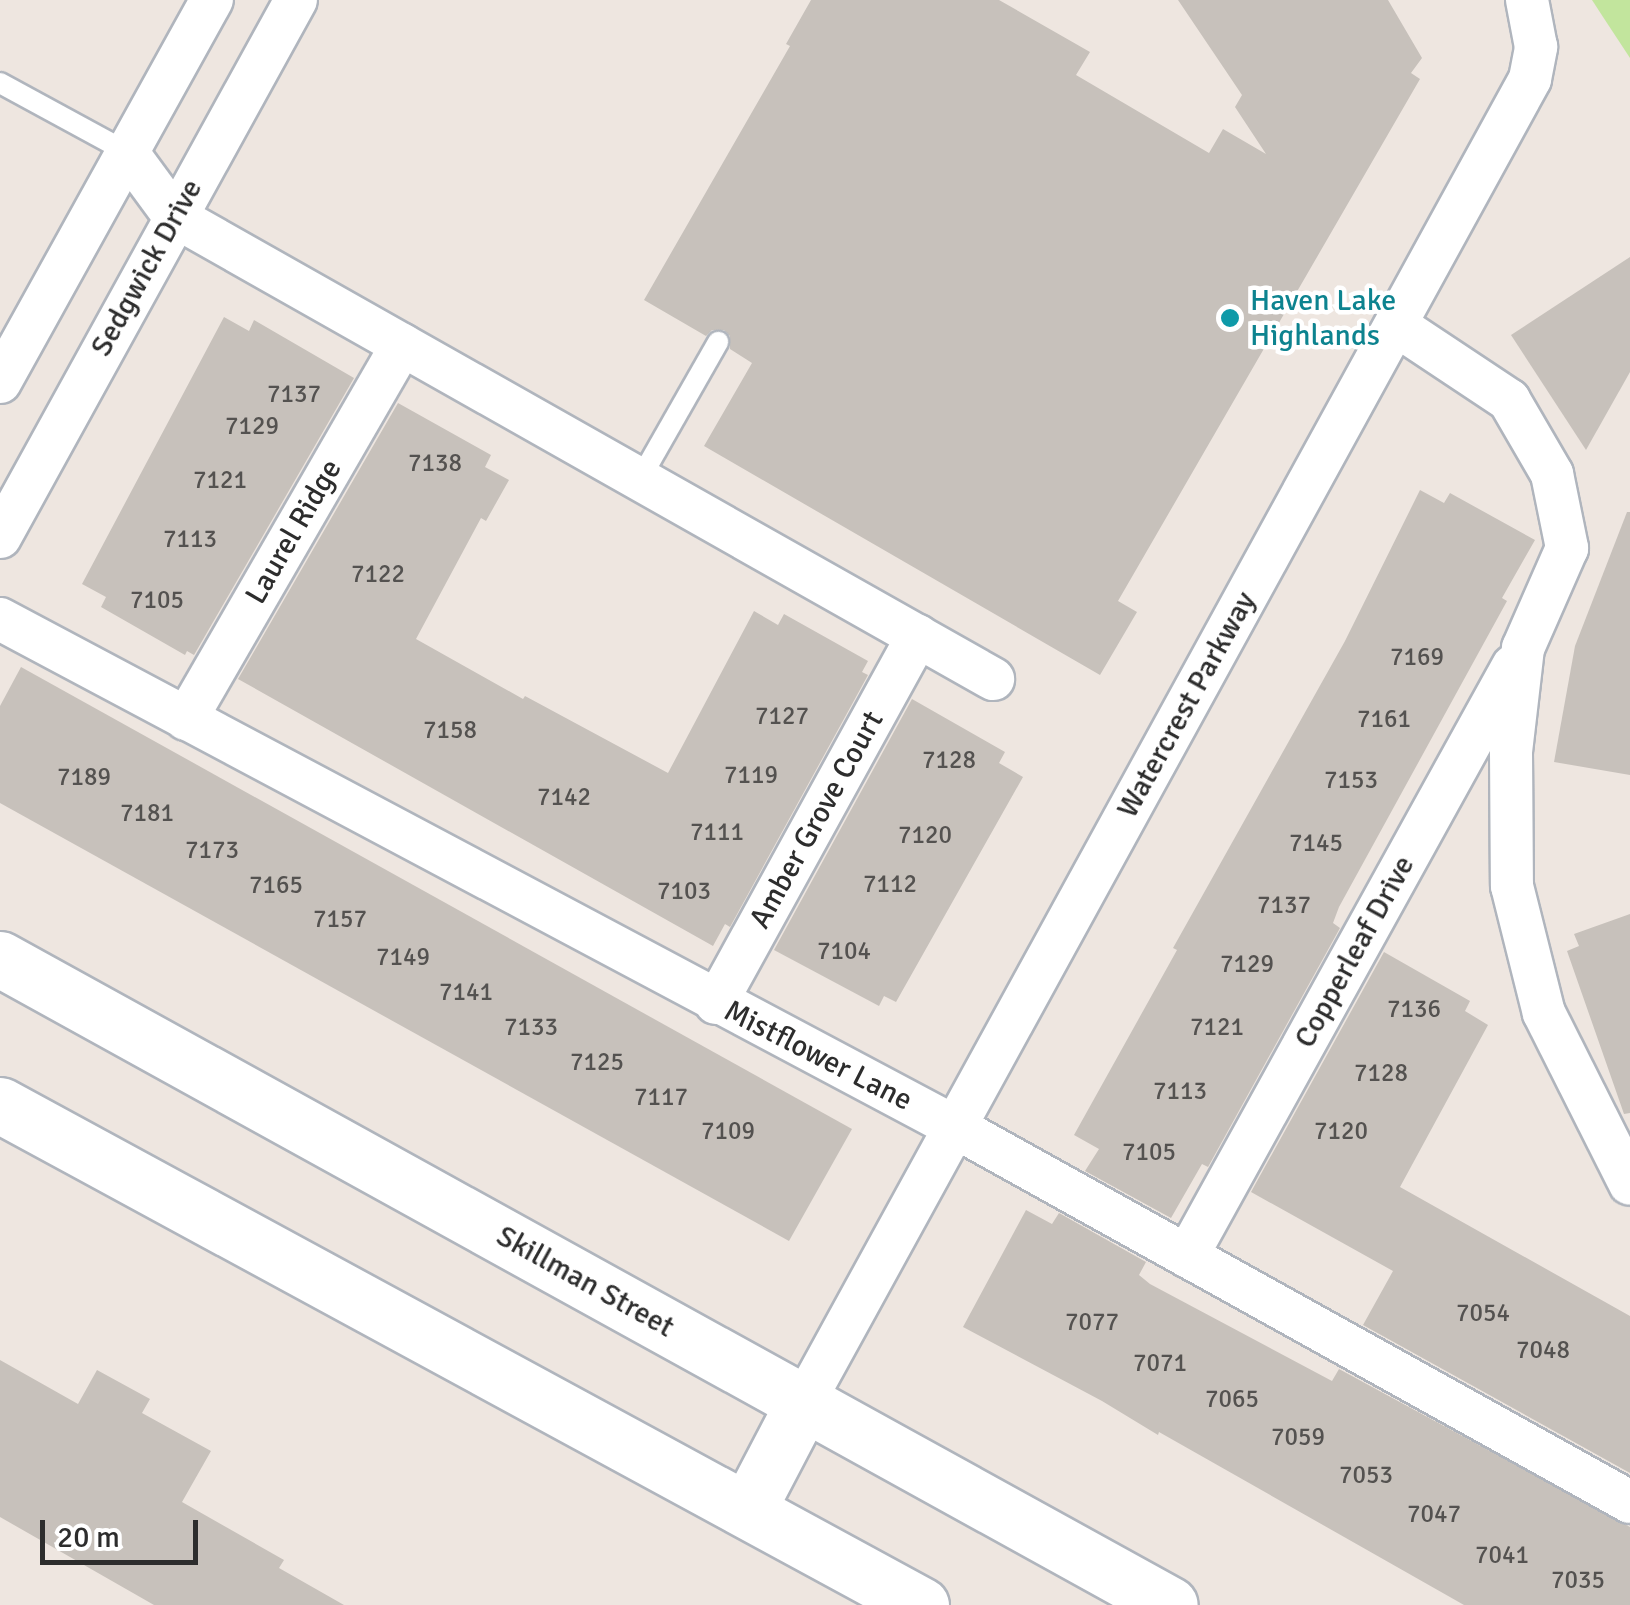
<!DOCTYPE html>
<style>
body{margin:0}
#map{position:relative;width:1630px;height:1605px;overflow:hidden;background:#eee6e0;font-family:Signika,sans-serif}
div>[style]{position:absolute}
.green>*{inset:0;background:#c2e59d}
.building>*{inset:0;background:#c7c1bb}
.roads{filter:drop-shadow(2px 0 #b0b5bd) drop-shadow(-2px 0 #b0b5bd) drop-shadow(0 2px #b0b5bd) drop-shadow(0 -2px #b0b5bd)}
.service>*{height:20px;margin:-10px;padding:0 10px;transform-origin:10px;border-radius:10px;background:#fff}
.minor>*{height:42px;margin:-21px;padding:0 21px;transform-origin:21px;border-radius:21px;background:#fff}
.secondary>*{height:55px;margin:-27.5px;padding:0 27.5px;transform-origin:27.5px;border-radius:27.5px;background:#fff}
.dots>*{width:28px;height:28px;translate:-50% -50%;box-sizing:border-box;border:5px solid #fff;border-radius:50%}
span{translate:-50% -50%;white-space:nowrap;text-align:center;line-height:1.15;-webkit-text-stroke:9px #fff;paint-order:stroke}
.number-label{font-size:25px;color:#545250}
.number-label span{-webkit-text-stroke-width:0}
.street-label{font-size:30px;color:#2d2d2d}
.culture-label{font-size:30px;color:#0d838f}
.left{translate:0 -50%;text-align:left}
.scale{position:absolute;left:40px;top:1520px;width:158px;height:45px;box-sizing:border-box;border:5px solid #2d2d2d;border-top:0;padding-left:12px;font-size:30px;line-height:35px;white-space:nowrap;color:#2d2d2d;-webkit-text-stroke:8px #fff;paint-order:stroke}
</style>
<div id="map">
<div class="green">
<i style="clip-path:polygon(1592px 0,1630px 0,1630px 58px,1605px 20px)"></i>
</div>
<div class="building">
<i style="clip-path:polygon(811px 0,999px 0,1090px 52px,1076px 75px,1209px 153px,1223px 129px,1266px 154px,1235px 107px,1242px 95px,1178px 0,1388px 0,1422px 58px,1411px 73px,1420px 79px,1118px 601px,1137px 612px,1100px 675px,704px 446px,752px 363px,730px 349px,730px 336px,724px 330px,712px 330px,706px 336px,644px 300px,790px 46px,786px 44px)"></i>
<i style="clip-path:polygon(1630px 257px,1630px 372px,1586px 450px,1511px 335px)"></i>
<i style="clip-path:polygon(224px 317px,249px 331px,254px 320px,354px 378px,194px 655px,187px 651px,185px 655px,101px 607px,106px 597px,82px 584px)"></i>
<i style="clip-path:polygon(398px 403px,491px 455px,485px 467px,509px 480px,486px 521px,481px 518px,416px 639px,523px 699px,525px 696px,668px 773px,754px 611px,778px 625px,784px 614px,868px 661px,862px 672px,868px 675px,730px 927px,725px 924px,713px 946px,238px 679px)"></i>
<i style="clip-path:polygon(1420px 490px,1444px 503px,1450px 493px,1535px 540px,1502px 598px,1507px 601px,1339px 907px,1333px 923px,1340px 928px,1208px 1167px,1202px 1164px,1171px 1218px,1085px 1171px,1099px 1149px,1074px 1135px,1177px 950px,1173px 948px,1345px 641px)"></i>
<i style="clip-path:polygon(1627px 512px,1630px 512px,1630px 775px,1554px 762px,1575px 646px)"></i>
<i style="clip-path:polygon(21px 667px,852px 1129px,789px 1241px,0 803px,0 706px)"></i>
<i style="clip-path:polygon(912px 699px,1005px 752px,999px 763px,1023px 777px,896px 1002px,884px 996px,879px 1006px,774px 950px)"></i>
<i style="clip-path:polygon(1630px 914px,1630px 1113px,1624px 1114px,1567px 951px,1579px 946px,1574px 934px)"></i>
<i style="clip-path:polygon(1384px 952px,1470px 1001px,1465px 1011px,1488px 1025px,1400px 1187px,1630px 1316px,1630px 1473px,1363px 1325px,1393px 1271px,1251px 1192px)"></i>
<i style="clip-path:polygon(1026px 1210px,1052px 1224px,1059px 1213px,1146px 1262px,1139px 1275px,1150px 1284px,1332px 1381px,1339px 1369px,1630px 1527px,1630px 1605px,1464px 1605px,1159px 1432px,1158px 1435px,1102px 1401px,963px 1327px)"></i>
<i style="clip-path:polygon(0 1360px,78px 1404px,97px 1370px,150px 1399px,142px 1413px,211px 1451px,182px 1502px,284px 1560px,279px 1568px,344px 1605px,154px 1605px,0 1517px)"></i>
</div>
<div class="roads">
<div class="service">
<i style="left:0;top:83px;width:145px;rotate:28.5deg"></i>
<i style="left:640px;top:479px;width:158px;rotate:-60.3deg"></i>
</div>
<div class="minor">
<i style="left:127px;top:152px;width:79px;rotate:53.7deg"></i>
<i style="left:174px;top:216px;width:941px;rotate:29.48deg"></i>
<i style="left:1396px;top:325px;width:136px;rotate:33.6deg"></i>
<i style="left:1509px;top:400px;width:86px;rotate:59.8deg"></i>
<i style="left:1552px;top:474px;width:76px;rotate:78.5deg"></i>
<i style="left:1567px;top:548px;width:109px;rotate:113.7deg"></i>
<i style="left:1523px;top:648px;width:105px;rotate:96.6deg"></i>
<i style="left:1511px;top:752px;width:134px;rotate:89.6deg"></i>
<i style="left:1512px;top:886px;width:131px;rotate:75.9deg"></i>
<i style="left:1544px;top:1013px;width:191px;rotate:63.3deg"></i>
<i style="left:0;top:382px;width:437px;rotate:-61deg"></i>
<i style="left:0;top:537px;width:613px;rotate:-61.14deg"></i>
<i style="left:0;top:619px;width:1082px;rotate:28.01deg"></i>
<i style="left:955px;top:1127px;width:772px;rotate:29.05deg"></i>
<i style="left:186px;top:719px;width:432px;rotate:-60deg"></i>
<i style="left:716px;top:1003px;width:419px;rotate:-61.2deg"></i>
<i style="left:1187px;top:1256px;width:674px;rotate:-61.08deg"></i>
<i style="left:804px;top:1402px;width:1509px;rotate:-61.24deg"></i>
<i style="left:1530px;top:79px;width:33px;rotate:-79deg"></i>
<i style="left:1536px;top:47px;width:48px;rotate:-100.8deg"></i>
</div>
<div class="secondary">
<i style="left:0;top:959px;width:1336px;rotate:28.9deg"></i>
<i style="left:0;top:1105px;width:1048px;rotate:28.5deg"></i>
<i style="left:748px;top:1509px;width:121px;rotate:-62.4deg"></i>
</div>
</div>
<div class="dots">
<i style="left:1230px;top:318px;background:#0f9aa8"></i>
</div>
<div class="number-label">
<span style="left:294px;top:394px">7137</span>
<span style="left:252px;top:426px">7129</span>
<span style="left:435px;top:463px">7138</span>
<span style="left:220px;top:480px">7121</span>
<span style="left:190px;top:539px">7113</span>
<span style="left:378px;top:574px">7122</span>
<span style="left:157px;top:600px">7105</span>
<span style="left:1417px;top:657px">7169</span>
<span style="left:782px;top:716px">7127</span>
<span style="left:1384px;top:719px">7161</span>
<span style="left:450px;top:730px">7158</span>
<span style="left:949px;top:760px">7128</span>
<span style="left:751px;top:775px">7119</span>
<span style="left:84px;top:777px">7189</span>
<span style="left:1351px;top:780px">7153</span>
<span style="left:564px;top:797px">7142</span>
<span style="left:147px;top:813px">7181</span>
<span style="left:717px;top:832px">7111</span>
<span style="left:925px;top:835px">7120</span>
<span style="left:1316px;top:843px">7145</span>
<span style="left:212px;top:850px">7173</span>
<span style="left:890px;top:884px">7112</span>
<span style="left:276px;top:885px">7165</span>
<span style="left:684px;top:891px">7103</span>
<span style="left:1284px;top:905px">7137</span>
<span style="left:340px;top:919px">7157</span>
<span style="left:844px;top:951px">7104</span>
<span style="left:403px;top:957px">7149</span>
<span style="left:1247px;top:964px">7129</span>
<span style="left:466px;top:992px">7141</span>
<span style="left:1414px;top:1009px">7136</span>
<span style="left:531px;top:1027px">7133</span>
<span style="left:1217px;top:1027px">7121</span>
<span style="left:597px;top:1062px">7125</span>
<span style="left:1381px;top:1073px">7128</span>
<span style="left:1180px;top:1091px">7113</span>
<span style="left:661px;top:1097px">7117</span>
<span style="left:728px;top:1131px">7109</span>
<span style="left:1341px;top:1131px">7120</span>
<span style="left:1149px;top:1152px">7105</span>
<span style="left:1483px;top:1313px">7054</span>
<span style="left:1092px;top:1322px">7077</span>
<span style="left:1543px;top:1350px">7048</span>
<span style="left:1160px;top:1363px">7071</span>
<span style="left:1232px;top:1399px">7065</span>
<span style="left:1298px;top:1437px">7059</span>
<span style="left:1366px;top:1475px">7053</span>
<span style="left:1434px;top:1514px">7047</span>
<span style="left:1502px;top:1555px">7041</span>
<span style="left:1578px;top:1580px">7035</span>
</div>
<div class="street-label">
<span style="left:147px;top:268px;rotate:-61deg">Sedgwick Drive</span>
<span style="left:294px;top:532px;rotate:-60deg">Laurel Ridge</span>
<span style="left:1187px;top:705px;rotate:-61deg">Watercrest Parkway</span>
<span style="left:817px;top:820px;rotate:-61deg">Amber Grove Court</span>
<span style="left:1355px;top:952px;rotate:-61deg">Copperleaf Drive</span>
<span style="left:818px;top:1056px;rotate:27deg">Mistflower Lane</span>
<span style="left:585px;top:1282px;rotate:29deg">Skillman Street</span>
</div>
<div class="culture-label">
<span class="left" style="left:1250px;top:318px">Haven Lake<br>Highlands</span>
</div>
<div class="scale">20 m</div>
</div>
